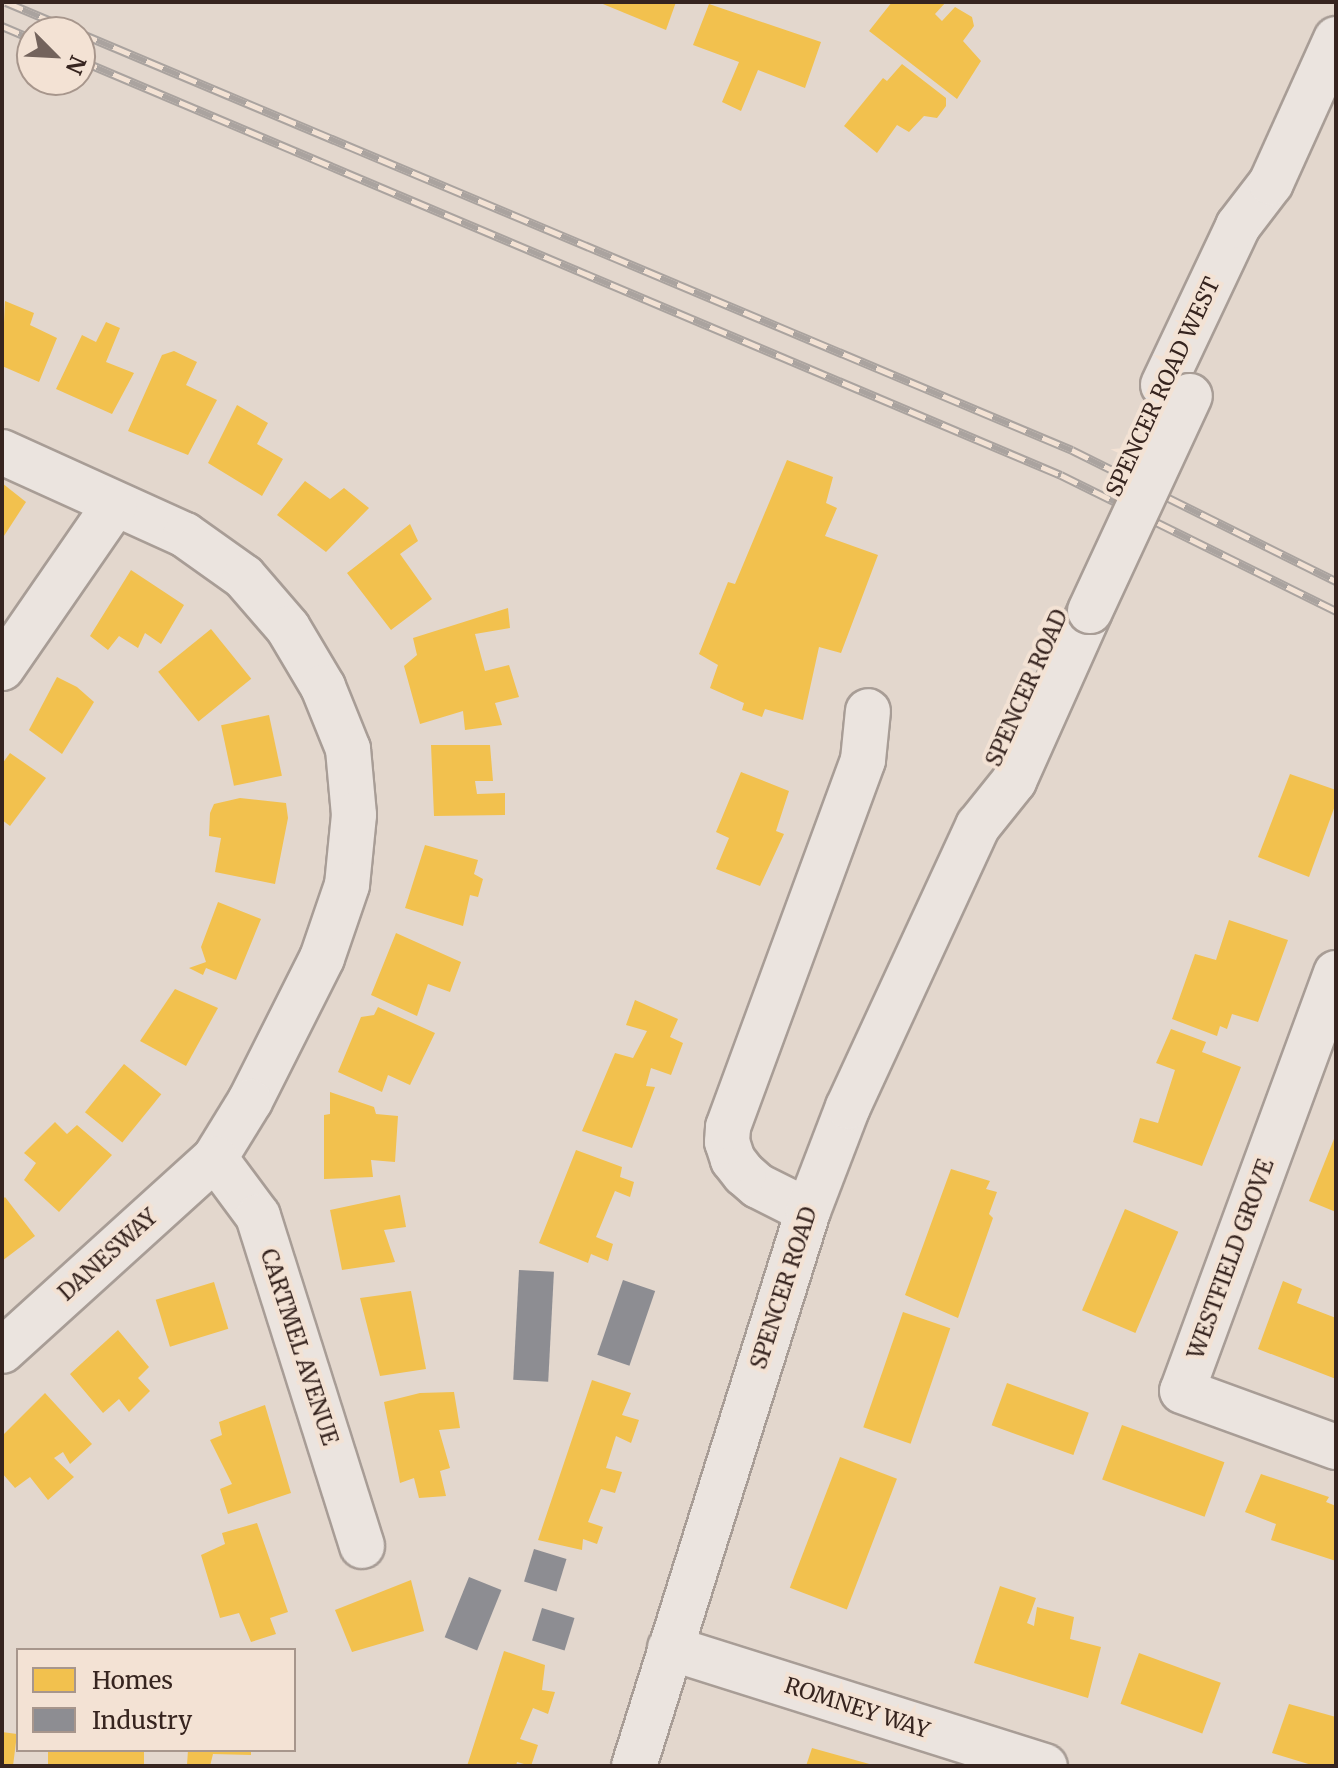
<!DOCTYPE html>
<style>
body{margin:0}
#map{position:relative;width:1338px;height:1768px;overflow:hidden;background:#e3d7cd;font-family:Merriweather,serif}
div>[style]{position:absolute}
.homes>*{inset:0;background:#f2c14e;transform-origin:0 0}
.industry>*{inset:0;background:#8d8d92;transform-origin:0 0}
.roads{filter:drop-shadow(2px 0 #a89d96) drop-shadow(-2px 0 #a89d96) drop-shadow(0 2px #a89d96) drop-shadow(0 -2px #a89d96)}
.minor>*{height:44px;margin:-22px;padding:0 22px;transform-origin:22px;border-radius:22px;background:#ebe4df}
.rail>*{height:9px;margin-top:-4.5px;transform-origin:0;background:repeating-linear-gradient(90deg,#f3e2d4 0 18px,#aaa39f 0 36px);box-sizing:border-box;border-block:2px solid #aaa39f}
.bridges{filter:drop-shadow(2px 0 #a89d96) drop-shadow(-2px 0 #a89d96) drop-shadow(0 2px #a89d96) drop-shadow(0 -2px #a89d96)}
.minor-bridge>*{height:44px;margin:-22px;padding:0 22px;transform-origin:22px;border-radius:22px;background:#ebe4df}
span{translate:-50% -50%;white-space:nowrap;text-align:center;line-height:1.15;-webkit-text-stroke:8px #f3e2d4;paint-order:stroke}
.street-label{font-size:22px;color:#36241f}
.frame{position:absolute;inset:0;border:4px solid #36241f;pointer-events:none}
.legend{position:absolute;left:16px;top:1648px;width:280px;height:104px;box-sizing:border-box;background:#f3e2d4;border:2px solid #a7968c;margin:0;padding:10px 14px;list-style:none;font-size:24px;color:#36241f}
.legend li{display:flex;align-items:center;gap:16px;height:40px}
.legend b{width:40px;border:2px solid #a7968c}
.north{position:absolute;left:16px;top:16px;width:80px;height:80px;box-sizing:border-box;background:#f3e2d4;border:2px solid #a7968c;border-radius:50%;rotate:114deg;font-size:22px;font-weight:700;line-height:32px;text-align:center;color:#36241f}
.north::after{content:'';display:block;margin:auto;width:28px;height:36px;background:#73635c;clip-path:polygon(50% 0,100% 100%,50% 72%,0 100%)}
</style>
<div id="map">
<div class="homes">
<i style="clip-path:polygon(598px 2px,676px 2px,666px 30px)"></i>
<i style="clip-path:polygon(892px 2px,946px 2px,935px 14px,942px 21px,955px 7px,972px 17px,974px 26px,963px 41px,981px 61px,957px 99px,869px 31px)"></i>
<i style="clip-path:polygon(709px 4px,821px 42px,805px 88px,758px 70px,741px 111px,722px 102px,739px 62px,693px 45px)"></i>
<i style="clip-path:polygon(902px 64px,946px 98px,946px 106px,937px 118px,924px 116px,909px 132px,897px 125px,877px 153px,844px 126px,883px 78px,887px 81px)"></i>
<i style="clip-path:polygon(5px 301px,34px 313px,30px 325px,57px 338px,39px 382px,2px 366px)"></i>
<i style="clip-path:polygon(106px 322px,120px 328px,106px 362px,134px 373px,112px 414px,56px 389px,82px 335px,96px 342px)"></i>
<i style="clip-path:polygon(174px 351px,197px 362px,186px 385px,217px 400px,188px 455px,128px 431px,162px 355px)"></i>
<i style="clip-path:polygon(237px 405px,268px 423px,257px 444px,283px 459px,262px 496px,208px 463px)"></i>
<i style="clip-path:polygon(787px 460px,833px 477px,826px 503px,837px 508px,825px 536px,878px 555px,841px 653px,819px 647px,803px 720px,765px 709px,762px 717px,742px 710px,744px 703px,710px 688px,718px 665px,699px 654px,728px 582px,735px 584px)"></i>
<i style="clip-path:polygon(305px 481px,330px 499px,344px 488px,369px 508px,326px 552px,277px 515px)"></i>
<i style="clip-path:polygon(2px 483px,26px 502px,2px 539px)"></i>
<i style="clip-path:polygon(410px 524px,418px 541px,400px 554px,432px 599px,391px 630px,347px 573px)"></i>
<i style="clip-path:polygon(131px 570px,184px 605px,161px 644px,145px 633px,138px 648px,119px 636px,108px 650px,90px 636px)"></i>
<i style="clip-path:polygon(508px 608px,510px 628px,475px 634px,485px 671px,509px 665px,519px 697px,495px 703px,502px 725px,465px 730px,463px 711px,420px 724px,404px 666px,417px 655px,413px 638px)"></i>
<i style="left:211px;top:629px;width:64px;height:68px;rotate:51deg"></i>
<i style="clip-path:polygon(57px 677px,77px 687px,94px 702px,62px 754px,29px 730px)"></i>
<i style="left:269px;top:715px;width:62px;height:49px;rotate:78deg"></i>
<i style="clip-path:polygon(431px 745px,490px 745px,493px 781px,475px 781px,477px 794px,505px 793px,505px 815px,434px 816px)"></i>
<i style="clip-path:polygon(10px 753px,46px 778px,10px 826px,2px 820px,2px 764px)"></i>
<i style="clip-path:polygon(741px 772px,789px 791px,776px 831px,784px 834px,760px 886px,716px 869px,729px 838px,716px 832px)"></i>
<i style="clip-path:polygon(1290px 774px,1336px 790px,1336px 803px,1309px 877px,1258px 857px)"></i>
<i style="clip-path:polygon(240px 798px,286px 803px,288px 818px,275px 884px,215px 872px,221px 838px,209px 836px,210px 813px,214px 804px)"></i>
<i style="clip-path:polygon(425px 845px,478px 860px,474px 874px,483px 879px,478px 897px,470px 895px,463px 926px,405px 908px)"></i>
<i style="clip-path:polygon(218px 902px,261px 919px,236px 980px,206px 968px,203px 975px,189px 968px,206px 962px,201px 947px)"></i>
<i style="clip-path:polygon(1229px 920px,1288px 940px,1258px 1022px,1232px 1014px,1227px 1029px,1220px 1026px,1217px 1036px,1172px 1019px,1195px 954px,1216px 960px)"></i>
<i style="clip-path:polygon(396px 933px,461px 962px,450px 992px,428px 984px,417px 1016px,371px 995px)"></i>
<i style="clip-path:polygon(175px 989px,218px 1008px,186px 1066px,140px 1041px)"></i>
<i style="clip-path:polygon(635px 1000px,678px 1019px,670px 1037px,683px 1043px,671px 1075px,651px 1068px,646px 1086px,655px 1087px,632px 1148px,582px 1131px,615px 1053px,633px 1058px,647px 1031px,626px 1025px)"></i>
<i style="clip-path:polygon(378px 1007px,435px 1033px,410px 1085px,388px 1075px,382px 1092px,338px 1072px,361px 1017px,374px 1015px)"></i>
<i style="clip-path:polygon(1171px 1029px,1206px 1042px,1202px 1052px,1241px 1067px,1202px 1166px,1133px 1142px,1140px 1118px,1158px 1123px,1175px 1070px,1156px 1063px)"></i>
<i style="left:124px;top:1064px;width:48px;height:62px;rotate:39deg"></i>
<i style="clip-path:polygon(330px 1092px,374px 1107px,376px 1114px,398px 1116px,395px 1162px,371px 1160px,373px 1177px,324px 1179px,324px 1115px,330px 1114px)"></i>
<i style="clip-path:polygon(55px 1122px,67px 1134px,77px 1125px,112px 1155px,59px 1212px,24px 1180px,36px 1163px,24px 1153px)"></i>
<i style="clip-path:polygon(1336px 1134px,1336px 1212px,1309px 1201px)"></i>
<i style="clip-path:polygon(576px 1150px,622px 1167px,620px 1177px,634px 1182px,630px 1197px,615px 1191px,596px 1237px,613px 1244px,608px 1261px,591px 1254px,588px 1263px,539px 1243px)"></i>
<i style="clip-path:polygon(951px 1169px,990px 1181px,986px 1189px,997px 1192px,989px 1214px,993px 1218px,958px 1318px,905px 1295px)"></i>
<i style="clip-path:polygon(400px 1195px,406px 1227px,384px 1230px,395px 1262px,342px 1270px,330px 1210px)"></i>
<i style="clip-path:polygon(5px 1197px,35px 1236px,2px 1261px,2px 1200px)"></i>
<i style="left:1125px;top:1209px;width:58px;height:110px;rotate:23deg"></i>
<i style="clip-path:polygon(1283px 1281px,1302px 1289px,1297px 1303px,1336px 1318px,1336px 1379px,1258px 1349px)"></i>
<i style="left:214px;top:1282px;width:49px;height:61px;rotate:73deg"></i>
<i style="clip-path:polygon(411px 1291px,426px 1369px,380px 1376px,360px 1298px)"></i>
<i style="left:903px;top:1312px;width:50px;height:122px;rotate:19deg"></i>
<i style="clip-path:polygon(118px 1330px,149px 1367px,138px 1378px,150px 1391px,129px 1412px,119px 1399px,103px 1413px,70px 1374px)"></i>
<i style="clip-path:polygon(592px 1380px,631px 1393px,622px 1415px,639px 1420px,631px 1443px,616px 1436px,606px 1468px,622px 1472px,615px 1493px,601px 1489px,588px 1522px,603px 1527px,597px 1544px,583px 1539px,582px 1550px,538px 1540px)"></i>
<i style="left:1007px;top:1383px;width:87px;height:45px;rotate:20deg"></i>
<i style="clip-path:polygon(454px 1392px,460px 1428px,439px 1430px,450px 1468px,440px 1471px,446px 1496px,419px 1498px,414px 1478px,400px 1483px,384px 1402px,420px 1393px)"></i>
<i style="clip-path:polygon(45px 1393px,92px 1444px,70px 1464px,63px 1452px,54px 1458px,74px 1477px,48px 1500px,30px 1477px,15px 1488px,2px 1473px,2px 1436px)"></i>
<i style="clip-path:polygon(265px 1405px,291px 1493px,228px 1514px,220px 1489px,232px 1484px,210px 1440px,222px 1435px,219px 1422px)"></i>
<i style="left:1122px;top:1425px;width:109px;height:58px;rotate:20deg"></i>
<i style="left:840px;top:1457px;width:61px;height:140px;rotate:21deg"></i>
<i style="clip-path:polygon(1261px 1474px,1329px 1497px,1326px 1502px,1336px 1506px,1336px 1561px,1271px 1540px,1276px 1524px,1245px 1512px)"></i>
<i style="clip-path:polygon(257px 1523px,288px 1612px,270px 1618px,276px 1634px,251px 1642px,239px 1613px,220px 1618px,201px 1555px,225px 1544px,222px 1533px)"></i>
<i style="clip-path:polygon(411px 1580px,424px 1631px,352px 1652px,335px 1610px)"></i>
<i style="clip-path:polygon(1000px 1586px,1036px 1598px,1027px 1623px,1034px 1626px,1037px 1607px,1074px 1617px,1070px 1639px,1101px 1647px,1088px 1698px,974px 1663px)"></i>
<i style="clip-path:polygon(504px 1651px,545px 1665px,542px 1690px,555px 1692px,548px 1714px,533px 1708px,520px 1739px,538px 1745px,531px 1766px,517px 1762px,516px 1766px,467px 1766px)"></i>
<i style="left:1139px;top:1653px;width:87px;height:54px;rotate:20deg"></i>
<i style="clip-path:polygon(1289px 1704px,1336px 1717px,1336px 1766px,1315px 1766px,1272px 1753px)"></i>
<i style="clip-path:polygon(2px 1732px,17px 1734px,13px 1766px,2px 1766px)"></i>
<i style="clip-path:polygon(812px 1748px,873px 1765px,873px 1766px,806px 1766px)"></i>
<i style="left:48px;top:1750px;width:96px;height:16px"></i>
<i style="clip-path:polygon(188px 1750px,251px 1750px,251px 1755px,213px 1754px,210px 1766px,187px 1765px)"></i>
</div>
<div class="industry">
<i style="left:519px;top:1270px;width:35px;height:110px;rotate:3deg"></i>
<i style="left:623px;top:1280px;width:34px;height:79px;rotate:19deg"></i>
<i style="left:534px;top:1549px;width:34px;height:34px;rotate:17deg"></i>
<i style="left:469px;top:1577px;width:35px;height:65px;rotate:22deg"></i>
<i style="left:542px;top:1608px;width:34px;height:34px;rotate:17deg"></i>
</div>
<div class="roads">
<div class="minor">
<i style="left:1163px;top:385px;width:176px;rotate:-64.7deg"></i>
<i style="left:1238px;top:226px;width:54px;rotate:-52.5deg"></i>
<i style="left:1271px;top:183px;width:158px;rotate:-65.7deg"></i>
<i style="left:2px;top:452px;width:201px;rotate:24.4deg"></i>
<i style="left:185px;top:535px;width:72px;rotate:35.4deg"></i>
<i style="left:244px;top:577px;width:67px;rotate:49.2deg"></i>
<i style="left:288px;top:628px;width:69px;rotate:59.3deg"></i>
<i style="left:323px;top:687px;width:67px;rotate:68deg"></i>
<i style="left:348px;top:749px;width:66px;rotate:84.8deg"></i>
<i style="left:354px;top:815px;width:70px;rotate:95.7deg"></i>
<i style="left:347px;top:885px;width:77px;rotate:108.9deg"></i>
<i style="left:322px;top:958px;width:160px;rotate:116.7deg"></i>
<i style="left:250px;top:1101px;width:67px;rotate:121.6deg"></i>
<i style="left:215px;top:1158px;width:287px;rotate:137.8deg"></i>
<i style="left:2px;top:668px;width:199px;rotate:-55.4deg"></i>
<i style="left:1336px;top:973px;width:445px;rotate:110.2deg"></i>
<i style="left:1182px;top:1391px;width:164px;rotate:20deg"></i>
<i style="left:215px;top:1158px;width:72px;rotate:53.4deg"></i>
<i style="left:258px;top:1216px;width:346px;rotate:72.5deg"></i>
<i style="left:808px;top:1211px;width:56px;rotate:-153.4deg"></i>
<i style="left:758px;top:1186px;width:18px;rotate:-139deg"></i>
<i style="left:744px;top:1174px;width:18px;rotate:-128deg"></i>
<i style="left:733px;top:1160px;width:19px;rotate:-108deg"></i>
<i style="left:727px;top:1142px;width:15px;rotate:-86deg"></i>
<i style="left:728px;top:1127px;width:391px;rotate:-69.8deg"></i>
<i style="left:863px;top:760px;width:49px;rotate:-84.2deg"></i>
<i style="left:670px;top:1648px;width:393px;rotate:17.5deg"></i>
<i style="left:634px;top:1766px;width:582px;rotate:-72.59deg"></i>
<i style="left:808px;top:1211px;width:111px;rotate:-69deg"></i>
<i style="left:848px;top:1107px;width:310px;rotate:-65.2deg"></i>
<i style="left:978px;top:826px;width:58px;rotate:-51.3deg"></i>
<i style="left:1014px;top:781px;width:186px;rotate:-65.9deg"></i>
</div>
</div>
<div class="rail">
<i style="left:6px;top:2px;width:77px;rotate:22.9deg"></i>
<i style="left:2px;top:26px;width:33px;rotate:23deg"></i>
<i style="left:80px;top:33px;width:1076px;rotate:22.8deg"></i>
<i style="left:1072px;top:450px;width:295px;rotate:26.4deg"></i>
<i style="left:80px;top:60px;width:1065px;rotate:22.93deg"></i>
<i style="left:1061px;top:475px;width:307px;rotate:26.3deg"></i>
</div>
<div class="bridges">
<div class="minor-bridge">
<i style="left:1090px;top:611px;width:237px;rotate:-65.1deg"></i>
</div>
</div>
<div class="street-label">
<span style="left:1163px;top:387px;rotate:-65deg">SPENCER ROAD WEST</span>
<span style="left:1027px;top:688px;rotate:-66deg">SPENCER ROAD</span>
<span style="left:108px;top:1255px;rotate:-42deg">DANESWAY</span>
<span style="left:1231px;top:1259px;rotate:-70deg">WESTFIELD GROVE</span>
<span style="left:784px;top:1288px;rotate:-72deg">SPENCER ROAD</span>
<span style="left:299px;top:1347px;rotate:72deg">CARTMEL AVENUE</span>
<span style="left:857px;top:1708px;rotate:18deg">ROMNEY WAY</span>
</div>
<div class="frame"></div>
<ul class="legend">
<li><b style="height:22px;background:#f2c14e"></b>Homes</li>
<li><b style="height:22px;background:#8d8d92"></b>Industry</li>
</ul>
<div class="north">N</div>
</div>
